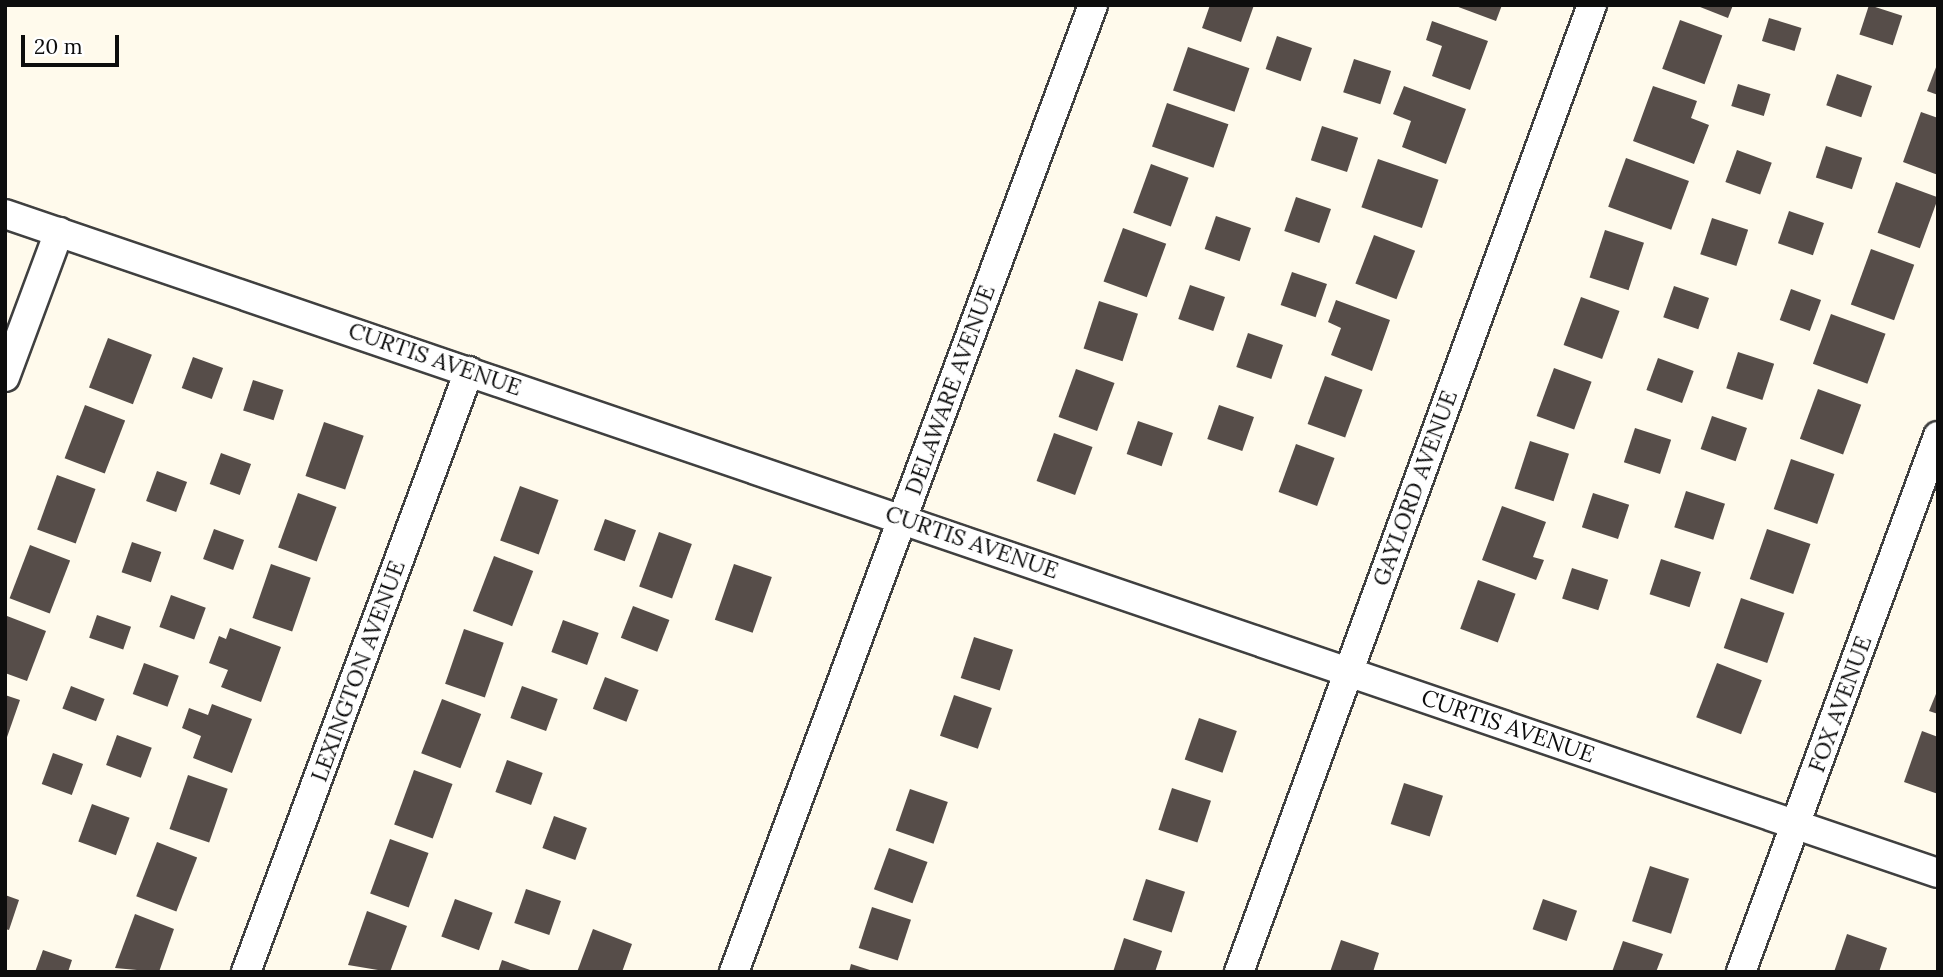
<!DOCTYPE html>
<style>
body{margin:0}
#map{position:relative;width:1943px;height:977px;overflow:hidden;background:#fffaec;font-family:Lora,serif}
div>[style]{position:absolute}
.building>*{inset:0;background:#564d49;transform-origin:0 0}
.roads{filter:drop-shadow(2px 0 #404040) drop-shadow(-2px 0 #404040) drop-shadow(0 2px #404040) drop-shadow(0 -2px #404040)}
.street>*{height:28px;margin:-14px;padding:0 14px;transform-origin:14px;border-radius:14px;background:#fff}
span{translate:-50% -50%;white-space:nowrap;text-align:center;line-height:1.15;-webkit-text-stroke:7px #fff;paint-order:stroke}
.street-label{font-size:23px;color:#0d0d0d}
.frame{position:absolute;inset:0;border:7px solid #0d0d0d;pointer-events:none}
.scale{position:absolute;left:21px;top:35px;width:98px;height:32px;box-sizing:border-box;border:4px solid #0d0d0d;border-top:0;padding-left:9px;font-size:21px;line-height:24px;white-space:nowrap;color:#0d0d0d;-webkit-text-stroke:5px #fff;paint-order:stroke}
</style>
<div id="map">
<div class="building">
<i style="clip-path:polygon(1210px 5px,1254px 5px,1241px 42px,1202px 28px)"></i>
<i style="clip-path:polygon(1453px 5px,1502px 5px,1496px 21px)"></i>
<i style="clip-path:polygon(1695px 5px,1733px 5px,1728px 18px)"></i>
<i style="left:1869px;top:5px;width:35px;height:31px;rotate:18deg"></i>
<i style="left:1769px;top:18px;width:34px;height:24px;rotate:17deg"></i>
<i style="left:1680px;top:20px;width:45px;height:52px;rotate:20deg"></i>
<i style="clip-path:polygon(1432px 21px,1488px 41px,1470px 90px,1432px 76px,1442px 46px,1426px 40px)"></i>
<i style="left:1277px;top:36px;width:37px;height:35px;rotate:19deg"></i>
<i style="left:1188px;top:47px;width:65px;height:46px;rotate:19deg"></i>
<i style="left:1354px;top:59px;width:39px;height:35px;rotate:18deg"></i>
<i style="clip-path:polygon(1938px 62px,1938px 95px,1927px 91px)"></i>
<i style="left:1837px;top:74px;width:37px;height:33px;rotate:19deg"></i>
<i style="left:1738px;top:84px;width:34px;height:23px;rotate:17deg"></i>
<i style="clip-path:polygon(1404px 86px,1466px 109px,1446px 164px,1402px 147px,1411px 121px,1393px 114px)"></i>
<i style="clip-path:polygon(1653px 86px,1697px 101px,1691px 118px,1709px 125px,1694px 164px,1633px 141px)"></i>
<i style="left:1167px;top:103px;width:65px;height:46px;rotate:19deg"></i>
<i style="clip-path:polygon(1921px 112px,1938px 118px,1938px 175px,1903px 162px)"></i>
<i style="left:1322px;top:126px;width:38px;height:36px;rotate:18deg"></i>
<i style="left:1826px;top:146px;width:38px;height:33px;rotate:18deg"></i>
<i style="left:1737px;top:150px;width:37px;height:34px;rotate:20deg"></i>
<i style="left:1626px;top:158px;width:67px;height:52px;rotate:20deg"></i>
<i style="left:1378px;top:159px;width:64px;height:51px;rotate:19deg"></i>
<i style="left:1151px;top:164px;width:40px;height:52px;rotate:20deg"></i>
<i style="left:1896px;top:182px;width:45px;height:54px;rotate:20deg"></i>
<i style="left:1296px;top:197px;width:37px;height:36px;rotate:19deg"></i>
<i style="left:1789px;top:211px;width:37px;height:34px;rotate:19deg"></i>
<i style="left:1216px;top:216px;width:37px;height:35px;rotate:19deg"></i>
<i style="left:1712px;top:218px;width:38px;height:38px;rotate:18deg"></i>
<i style="left:1123px;top:228px;width:46px;height:57px;rotate:20deg"></i>
<i style="left:1605px;top:230px;width:41px;height:50px;rotate:18deg"></i>
<i style="left:1374px;top:235px;width:44px;height:52px;rotate:21deg"></i>
<i style="left:1871px;top:249px;width:46px;height:59px;rotate:20deg"></i>
<i style="left:1292px;top:272px;width:37px;height:35px;rotate:19deg"></i>
<i style="left:1190px;top:285px;width:37px;height:36px;rotate:19deg"></i>
<i style="left:1674px;top:286px;width:37px;height:33px;rotate:19deg"></i>
<i style="left:1791px;top:289px;width:32px;height:33px;rotate:20deg"></i>
<i style="left:1581px;top:297px;width:41px;height:51px;rotate:20deg"></i>
<i style="clip-path:polygon(1336px 300px,1390px 320px,1372px 371px,1331px 355px,1341px 328px,1328px 322px)"></i>
<i style="left:1099px;top:301px;width:41px;height:50px;rotate:18deg"></i>
<i style="left:1831px;top:314px;width:58px;height:53px;rotate:20deg"></i>
<i style="left:1248px;top:333px;width:37px;height:36px;rotate:19deg"></i>
<i style="left:108px;top:338px;width:47px;height:53px;rotate:21deg"></i>
<i style="left:1738px;top:352px;width:38px;height:38px;rotate:18deg"></i>
<i style="left:193px;top:357px;width:32px;height:33px;rotate:20deg"></i>
<i style="left:1658px;top:358px;width:38px;height:34px;rotate:20deg"></i>
<i style="left:1554px;top:368px;width:40px;height:51px;rotate:20deg"></i>
<i style="left:1076px;top:369px;width:41px;height:51px;rotate:20deg"></i>
<i style="left:1325px;top:376px;width:40px;height:51px;rotate:20deg"></i>
<i style="left:253px;top:380px;width:32px;height:32px;rotate:18deg"></i>
<i style="left:1818px;top:389px;width:46px;height:53px;rotate:20deg"></i>
<i style="left:85px;top:405px;width:43px;height:57px;rotate:21deg"></i>
<i style="left:1219px;top:405px;width:37px;height:36px;rotate:19deg"></i>
<i style="left:1712px;top:416px;width:37px;height:35px;rotate:19deg"></i>
<i style="left:1138px;top:421px;width:37px;height:35px;rotate:19deg"></i>
<i style="left:324px;top:422px;width:42px;height:57px;rotate:19deg"></i>
<i style="left:1635px;top:428px;width:38px;height:36px;rotate:18deg"></i>
<i style="left:1054px;top:433px;width:41px;height:51px;rotate:20deg"></i>
<i style="left:1530px;top:441px;width:41px;height:50px;rotate:18deg"></i>
<i style="left:1296px;top:444px;width:41px;height:51px;rotate:20deg"></i>
<i style="left:221px;top:453px;width:32px;height:33px;rotate:20deg"></i>
<i style="left:1791px;top:459px;width:46px;height:53px;rotate:19deg"></i>
<i style="left:157px;top:471px;width:32px;height:32px;rotate:20deg"></i>
<i style="left:57px;top:475px;width:41px;height:58px;rotate:20deg"></i>
<i style="left:520px;top:486px;width:41px;height:58px;rotate:20deg"></i>
<i style="left:1686px;top:491px;width:41px;height:38px;rotate:18deg"></i>
<i style="left:298px;top:493px;width:41px;height:58px;rotate:20deg"></i>
<i style="left:1593px;top:493px;width:38px;height:36px;rotate:18deg"></i>
<i style="clip-path:polygon(1502px 506px,1546px 522px,1533px 557px,1544px 560px,1536px 580px,1482px 560px)"></i>
<i style="left:605px;top:519px;width:33px;height:33px;rotate:20deg"></i>
<i style="left:214px;top:529px;width:32px;height:32px;rotate:20deg"></i>
<i style="left:1767px;top:529px;width:46px;height:53px;rotate:19deg"></i>
<i style="left:659px;top:532px;width:35px;height:58px;rotate:20deg"></i>
<i style="left:132px;top:542px;width:31px;height:32px;rotate:19deg"></i>
<i style="left:30px;top:545px;width:43px;height:57px;rotate:21deg"></i>
<i style="left:494px;top:556px;width:42px;height:59px;rotate:21deg"></i>
<i style="left:1661px;top:559px;width:42px;height:37px;rotate:18deg"></i>
<i style="left:271px;top:564px;width:42px;height:57px;rotate:19deg"></i>
<i style="left:734px;top:564px;width:40px;height:59px;rotate:19deg"></i>
<i style="left:1572px;top:568px;width:38px;height:32px;rotate:18deg"></i>
<i style="left:1478px;top:580px;width:40px;height:52px;rotate:20deg"></i>
<i style="left:171px;top:595px;width:37px;height:34px;rotate:20deg"></i>
<i style="left:1741px;top:598px;width:46px;height:53px;rotate:19deg"></i>
<i style="left:633px;top:606px;width:39px;height:34px;rotate:21deg"></i>
<i style="left:97px;top:615px;width:36px;height:24px;rotate:19deg"></i>
<i style="clip-path:polygon(7px 616px,46px 631px,27px 681px,5px 673px)"></i>
<i style="left:563px;top:620px;width:38px;height:34px;rotate:20deg"></i>
<i style="clip-path:polygon(230px 628px,281px 647px,261px 702px,221px 687px,228px 670px,209px 663px,219px 636px,226px 639px)"></i>
<i style="left:464px;top:629px;width:42px;height:58px;rotate:19deg"></i>
<i style="left:974px;top:637px;width:41px;height:43px;rotate:18deg"></i>
<i style="left:144px;top:663px;width:37px;height:33px;rotate:20deg"></i>
<i style="left:1717px;top:663px;width:48px;height:58px;rotate:21deg"></i>
<i style="left:605px;top:677px;width:36px;height:34px;rotate:21deg"></i>
<i style="left:71px;top:686px;width:36px;height:24px;rotate:21deg"></i>
<i style="left:522px;top:686px;width:38px;height:34px;rotate:20deg"></i>
<i style="clip-path:polygon(1938px 689px,1938px 714px,1929px 711px)"></i>
<i style="clip-path:polygon(5px 695px,20px 700px,6px 740px,5px 740px)"></i>
<i style="left:954px;top:695px;width:40px;height:43px;rotate:19deg"></i>
<i style="left:442px;top:699px;width:42px;height:58px;rotate:21deg"></i>
<i style="clip-path:polygon(212px 704px,252px 719px,232px 773px,193px 758px,201px 736px,182px 728px,189px 708px,208px 715px)"></i>
<i style="left:1199px;top:718px;width:40px;height:44px;rotate:19deg"></i>
<i style="clip-path:polygon(1922px 731px,1938px 737px,1938px 794px,1904px 782px)"></i>
<i style="left:117px;top:735px;width:37px;height:32px;rotate:20deg"></i>
<i style="left:53px;top:753px;width:32px;height:33px;rotate:20deg"></i>
<i style="left:507px;top:760px;width:38px;height:34px;rotate:20deg"></i>
<i style="left:414px;top:770px;width:41px;height:58px;rotate:20deg"></i>
<i style="left:188px;top:775px;width:42px;height:57px;rotate:19deg"></i>
<i style="left:1404px;top:783px;width:41px;height:43px;rotate:18deg"></i>
<i style="left:1172px;top:788px;width:41px;height:44px;rotate:18deg"></i>
<i style="left:910px;top:789px;width:40px;height:44px;rotate:19deg"></i>
<i style="left:92px;top:804px;width:40px;height:40px;rotate:20deg"></i>
<i style="left:554px;top:816px;width:35px;height:34px;rotate:20deg"></i>
<i style="left:390px;top:839px;width:41px;height:58px;rotate:20deg"></i>
<i style="left:157px;top:842px;width:43px;height:58px;rotate:21deg"></i>
<i style="left:889px;top:848px;width:41px;height:44px;rotate:20deg"></i>
<i style="left:1650px;top:866px;width:41px;height:58px;rotate:18deg"></i>
<i style="left:1146px;top:879px;width:41px;height:43px;rotate:18deg"></i>
<i style="left:526px;top:889px;width:37px;height:36px;rotate:19deg"></i>
<i style="clip-path:polygon(5px 895px,19px 900px,9px 930px,5px 929px)"></i>
<i style="left:455px;top:899px;width:40px;height:40px;rotate:20deg"></i>
<i style="left:1543px;top:899px;width:36px;height:32px;rotate:19deg"></i>
<i style="left:872px;top:907px;width:41px;height:43px;rotate:18deg"></i>
<i style="clip-path:polygon(367px 911px,407px 926px,390px 972px,348px 965px)"></i>
<i style="clip-path:polygon(135px 914px,174px 929px,159px 972px,115px 968px)"></i>
<i style="clip-path:polygon(593px 929px,632px 944px,622px 972px,577px 972px)"></i>
<i style="clip-path:polygon(1847px 934px,1887px 948px,1879px 972px,1834px 972px)"></i>
<i style="clip-path:polygon(1124px 938px,1162px 951px,1155px 972px,1113px 972px)"></i>
<i style="clip-path:polygon(1341px 940px,1379px 953px,1373px 972px,1330px 972px)"></i>
<i style="clip-path:polygon(1623px 941px,1663px 954px,1656px 972px,1612px 972px)"></i>
<i style="clip-path:polygon(43px 950px,72px 960px,68px 972px,35px 972px)"></i>
<i style="clip-path:polygon(502px 960px,533px 971px,533px 972px,498px 972px)"></i>
<i style="clip-path:polygon(851px 964px,873px 971px,873px 972px,849px 972px)"></i>
</div>
<div class="roads">
<div class="street">
<i style="left:5px;top:214px;width:2042px;rotate:18.83deg"></i>
<i style="left:5px;top:377px;width:155px;rotate:-69.6deg"></i>
<i style="left:246px;top:972px;width:641px;rotate:-69.64deg"></i>
<i style="left:734px;top:972px;width:1031px;rotate:-69.63deg"></i>
<i style="left:1239px;top:972px;width:1029px;rotate:-69.95deg"></i>
<i style="left:1741px;top:972px;width:571px;rotate:-69.82deg"></i>
</div>
</div>
<div class="street-label">
<span style="left:435px;top:359px;rotate:19deg">CURTIS AVENUE</span>
<span style="left:950px;top:390px;rotate:-70deg">DELAWARE AVENUE</span>
<span style="left:1415px;top:488px;rotate:-70deg">GAYLORD AVENUE</span>
<span style="left:972px;top:542px;rotate:19deg">CURTIS AVENUE</span>
<span style="left:358px;top:671px;rotate:-70deg">LEXINGTON AVENUE</span>
<span style="left:1840px;top:704px;rotate:-70deg">FOX AVENUE</span>
<span style="left:1508px;top:726px;rotate:19deg">CURTIS AVENUE</span>
</div>
<div class="frame"></div>
<div class="scale">20 m</div>
</div>
